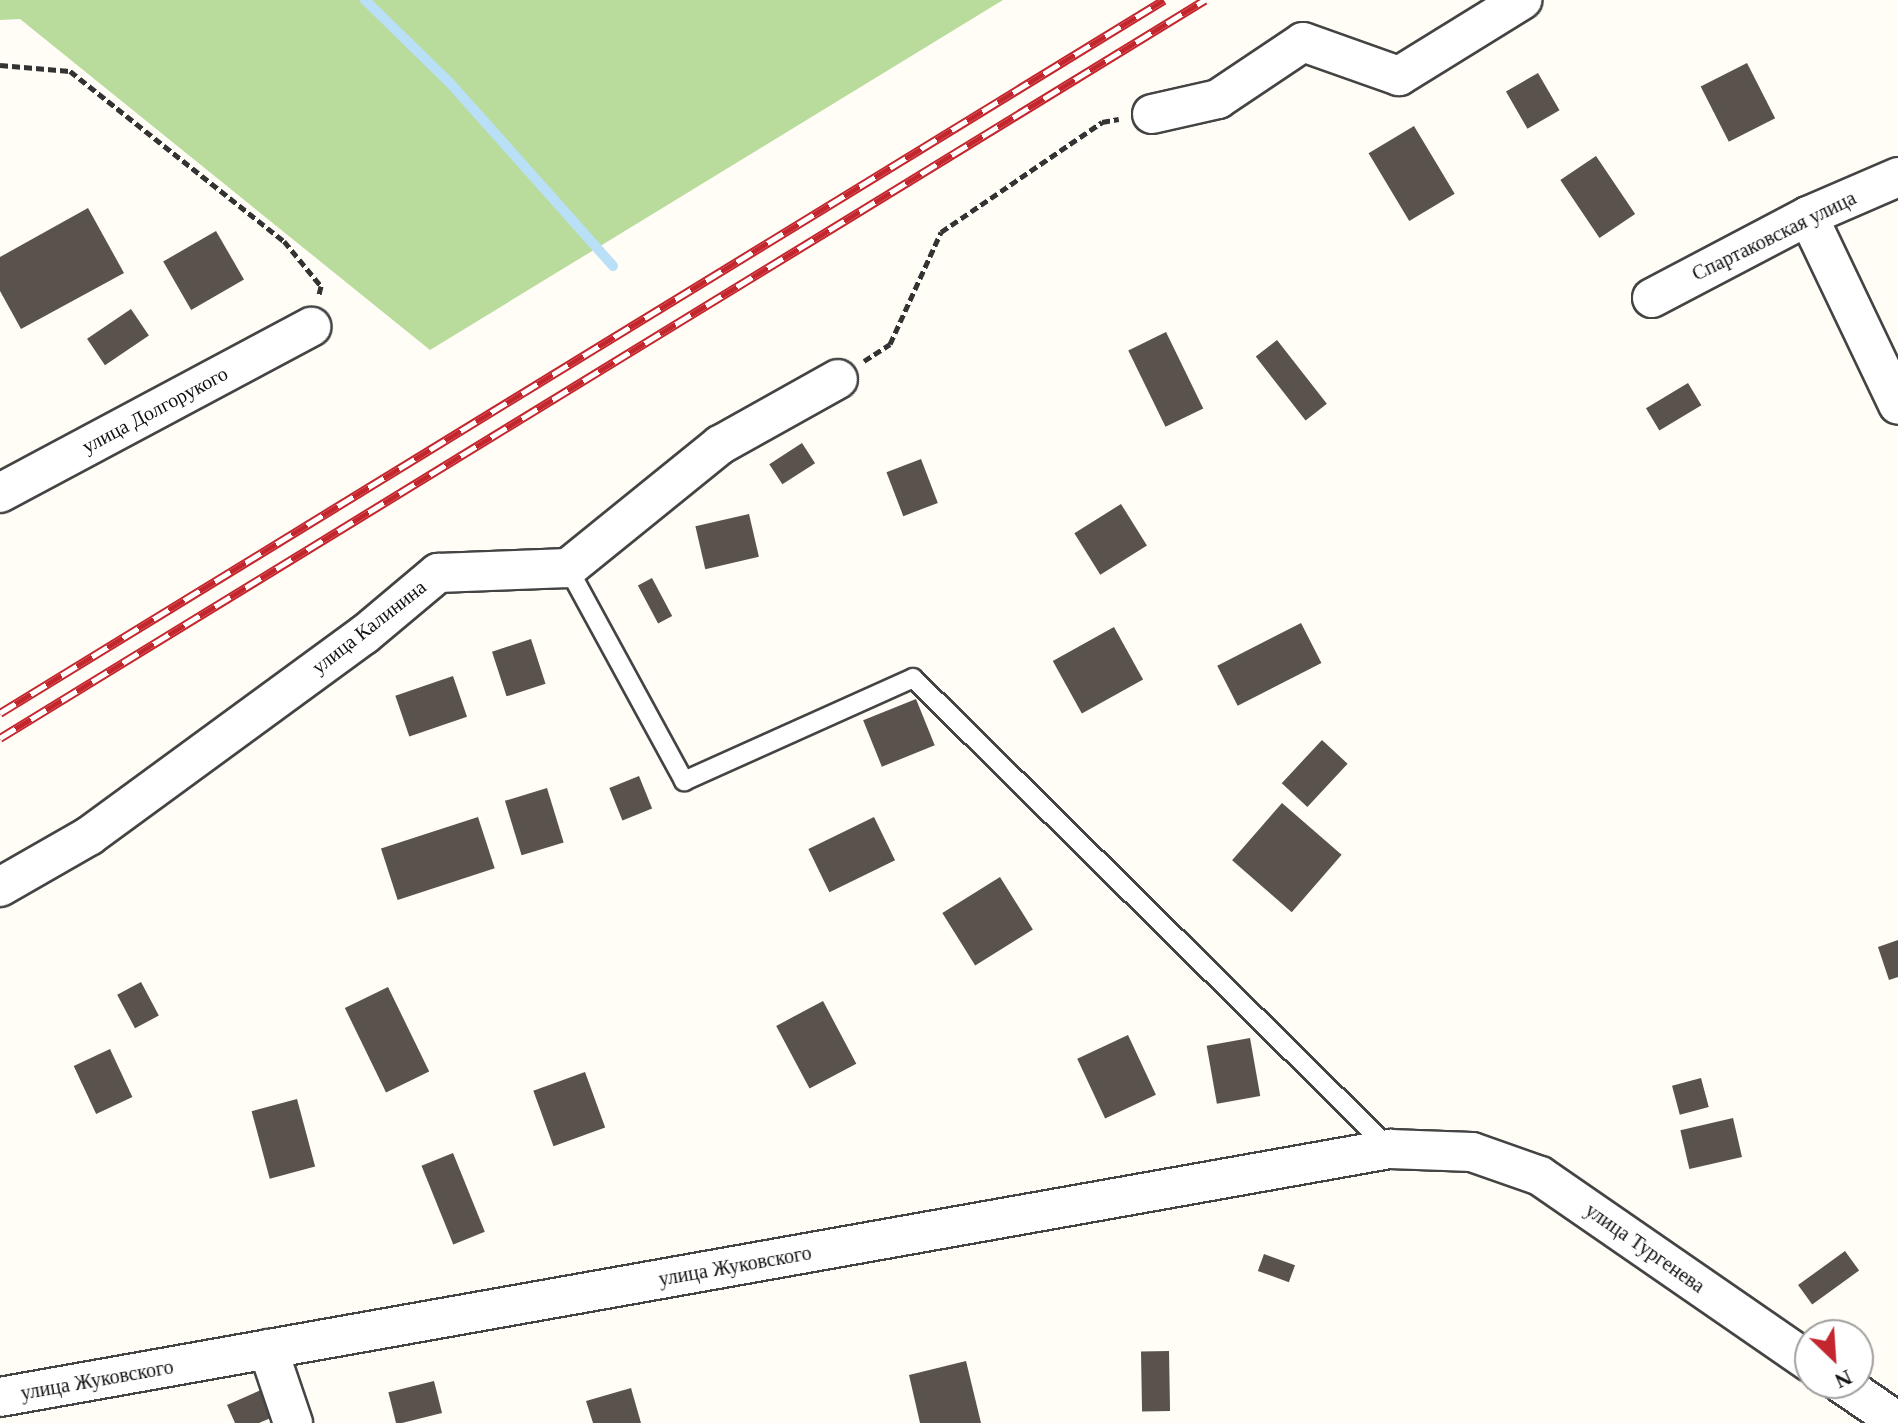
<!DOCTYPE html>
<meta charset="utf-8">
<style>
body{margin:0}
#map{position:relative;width:1898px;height:1423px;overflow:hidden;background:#fffdf5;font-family:"Times New Roman",serif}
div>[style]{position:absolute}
.forest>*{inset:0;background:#b9dc9c}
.stream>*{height:10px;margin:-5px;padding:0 5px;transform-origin:5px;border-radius:5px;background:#b9e0f7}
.building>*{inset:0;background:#5a524d;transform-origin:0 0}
.path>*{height:5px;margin-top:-2.5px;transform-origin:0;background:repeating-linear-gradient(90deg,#333 0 8px,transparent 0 12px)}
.roads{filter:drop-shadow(2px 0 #444) drop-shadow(-2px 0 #444) drop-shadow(0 2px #444) drop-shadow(0 -2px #444)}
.lane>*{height:18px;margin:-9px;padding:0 9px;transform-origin:9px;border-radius:9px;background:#fff}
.street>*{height:38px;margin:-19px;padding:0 19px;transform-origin:19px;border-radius:19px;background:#fff}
.rail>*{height:9px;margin-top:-4.5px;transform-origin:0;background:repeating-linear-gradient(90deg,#fff 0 18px,#c4262e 0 36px);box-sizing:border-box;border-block:2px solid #c4262e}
span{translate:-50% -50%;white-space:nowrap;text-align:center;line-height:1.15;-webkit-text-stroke:8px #fff;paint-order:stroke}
.street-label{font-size:20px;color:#111}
.north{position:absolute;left:1794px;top:1319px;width:80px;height:80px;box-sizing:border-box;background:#fff;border:2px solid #a0a0a0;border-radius:50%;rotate:155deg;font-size:22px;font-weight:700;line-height:32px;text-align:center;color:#111}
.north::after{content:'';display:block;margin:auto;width:28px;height:36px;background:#c4262e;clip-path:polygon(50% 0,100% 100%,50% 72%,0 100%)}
</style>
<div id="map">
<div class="forest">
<i style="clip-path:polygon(0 0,1003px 0,430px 350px,20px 19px,0 20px)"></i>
</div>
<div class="stream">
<i style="left:365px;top:0;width:119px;rotate:44.3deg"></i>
<i style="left:450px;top:83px;width:245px;rotate:48.3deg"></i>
</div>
<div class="building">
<i style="left:1747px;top:63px;width:62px;height:52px;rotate:63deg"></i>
<i style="left:1538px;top:73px;width:43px;height:37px;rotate:60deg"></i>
<i style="left:1414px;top:126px;width:79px;height:53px;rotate:59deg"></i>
<i style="left:1596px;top:156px;width:70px;height:43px;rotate:56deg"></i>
<i style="clip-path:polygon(88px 208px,124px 273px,21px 329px,0 291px,0 257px)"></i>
<i style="left:216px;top:231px;width:56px;height:61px;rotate:60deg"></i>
<i style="left:131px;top:309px;width:32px;height:53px;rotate:56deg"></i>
<i style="left:1166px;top:332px;width:85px;height:42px;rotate:64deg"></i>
<i style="left:1277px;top:340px;width:81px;height:27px;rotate:52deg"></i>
<i style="left:1688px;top:383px;width:26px;height:49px;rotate:59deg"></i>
<i style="left:802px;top:443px;width:24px;height:39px;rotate:57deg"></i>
<i style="left:921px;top:459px;width:47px;height:37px;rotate:69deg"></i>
<i style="left:1121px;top:504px;width:49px;height:55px;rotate:58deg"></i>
<i style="left:749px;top:514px;width:44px;height:55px;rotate:77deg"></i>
<i style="left:652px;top:578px;width:43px;height:16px;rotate:62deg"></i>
<i style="left:1301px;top:623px;width:45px;height:94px;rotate:63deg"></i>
<i style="left:1114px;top:627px;width:60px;height:70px;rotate:61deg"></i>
<i style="left:531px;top:639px;width:47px;height:41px;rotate:72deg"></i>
<i style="left:453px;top:676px;width:43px;height:61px;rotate:71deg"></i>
<i style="left:916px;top:699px;width:50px;height:57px;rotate:68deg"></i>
<i style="left:1322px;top:740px;width:35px;height:59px;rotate:43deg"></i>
<i style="left:639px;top:776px;width:35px;height:32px;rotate:68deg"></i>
<i style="left:547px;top:788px;width:57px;height:44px;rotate:73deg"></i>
<i style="left:1282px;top:803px;width:79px;height:76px;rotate:41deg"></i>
<i style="left:478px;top:817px;width:54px;height:102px;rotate:72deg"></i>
<i style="left:874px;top:817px;width:48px;height:73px;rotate:64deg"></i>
<i style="left:1000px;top:877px;width:62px;height:68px;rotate:58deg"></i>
<i style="clip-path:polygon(1898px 940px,1898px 977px,1889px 980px,1878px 947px)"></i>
<i style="left:141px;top:982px;width:38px;height:27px;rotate:62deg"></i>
<i style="left:388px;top:987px;width:94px;height:48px;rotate:64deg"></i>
<i style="left:823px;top:1001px;width:71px;height:53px;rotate:62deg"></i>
<i style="left:1128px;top:1035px;width:66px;height:56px;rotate:65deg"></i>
<i style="left:1250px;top:1038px;width:59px;height:44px;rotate:80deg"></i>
<i style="left:110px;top:1049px;width:53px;height:40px;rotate:65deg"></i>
<i style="left:585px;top:1072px;width:59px;height:55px;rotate:70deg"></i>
<i style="left:1701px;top:1078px;width:30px;height:30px;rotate:75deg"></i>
<i style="left:297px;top:1099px;width:70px;height:47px;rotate:75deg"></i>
<i style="left:1733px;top:1118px;width:40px;height:54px;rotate:77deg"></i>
<i style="left:453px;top:1153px;width:85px;height:34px;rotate:68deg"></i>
<i style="left:1845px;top:1251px;width:24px;height:58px;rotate:54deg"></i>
<i style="left:1264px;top:1254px;width:33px;height:18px;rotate:20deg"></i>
<i style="left:1169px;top:1351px;width:60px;height:28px;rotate:89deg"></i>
<i style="clip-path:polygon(966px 1361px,981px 1423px,920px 1423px,909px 1375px)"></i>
<i style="left:434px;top:1381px;width:33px;height:47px;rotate:76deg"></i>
<i style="clip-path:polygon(631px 1388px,641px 1423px,593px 1423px,586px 1401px)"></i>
<i style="clip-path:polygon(261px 1390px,273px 1417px,259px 1423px,235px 1423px,227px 1405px)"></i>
</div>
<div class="path">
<i style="left:0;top:65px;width:70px;rotate:4.9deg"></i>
<i style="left:70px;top:71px;width:273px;rotate:38.5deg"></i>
<i style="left:284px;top:241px;width:58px;rotate:50.6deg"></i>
<i style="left:321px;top:286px;width:9px;rotate:103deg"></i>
<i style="left:864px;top:361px;width:31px;rotate:-33deg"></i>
<i style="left:890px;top:344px;width:123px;rotate:-65.5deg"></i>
<i style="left:941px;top:232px;width:195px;rotate:-34.3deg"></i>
<i style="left:1102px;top:122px;width:17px;rotate:-10deg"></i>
</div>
<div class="roads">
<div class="lane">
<i style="left:568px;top:568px;width:243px;rotate:61.4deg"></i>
<i style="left:684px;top:781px;width:251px;rotate:-24.2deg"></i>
<i style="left:913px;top:678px;width:670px;rotate:44.64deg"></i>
</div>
<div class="street">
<i style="left:1152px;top:114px;width:68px;rotate:-12.8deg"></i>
<i style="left:1218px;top:99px;width:102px;rotate:-33.8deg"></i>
<i style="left:1303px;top:42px;width:102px;rotate:19.5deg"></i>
<i style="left:1399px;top:76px;width:145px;rotate:-31.7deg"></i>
<i style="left:1808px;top:216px;width:209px;rotate:64.5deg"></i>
<i style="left:1652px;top:298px;width:176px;rotate:-27.7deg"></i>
<i style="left:1808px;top:216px;width:98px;rotate:-23.4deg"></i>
<i style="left:0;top:493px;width:353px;rotate:-28.1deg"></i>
<i style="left:0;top:887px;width:103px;rotate:-29.8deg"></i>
<i style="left:89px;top:836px;width:341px;rotate:-36.2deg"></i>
<i style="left:364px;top:635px;width:97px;rotate:-40deg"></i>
<i style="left:438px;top:573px;width:130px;rotate:-2.2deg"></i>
<i style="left:568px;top:568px;width:196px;rotate:-39deg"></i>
<i style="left:720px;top:445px;width:135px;rotate:-29.2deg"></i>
<i style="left:268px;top:1349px;width:78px;rotate:71.3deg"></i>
<i style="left:1841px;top:1383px;width:69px;rotate:34.4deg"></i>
<i style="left:0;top:1397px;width:1412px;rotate:-10.12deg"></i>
<i style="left:1390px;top:1149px;width:82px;rotate:2.1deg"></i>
<i style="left:1472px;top:1152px;width:72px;rotate:19.4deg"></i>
<i style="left:1540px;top:1176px;width:328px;rotate:34.6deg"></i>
</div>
</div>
<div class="rail">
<i style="left:0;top:713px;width:1365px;rotate:-31.49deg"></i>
<i style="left:0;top:738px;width:1413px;rotate:-31.49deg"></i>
</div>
<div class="street-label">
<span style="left:1774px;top:236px;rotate:-26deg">Спартаковская улица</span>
<span style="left:155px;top:410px;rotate:-28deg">улица Долгорукого</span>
<span style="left:369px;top:627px;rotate:-38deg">улица Калинина</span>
<span style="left:1645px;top:1248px;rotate:35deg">улица Тургенева</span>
<span style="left:735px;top:1266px;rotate:-10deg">улица Жуковского</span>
<span style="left:97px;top:1380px;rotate:-10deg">улица Жуковского</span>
</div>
<div class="north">N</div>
</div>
